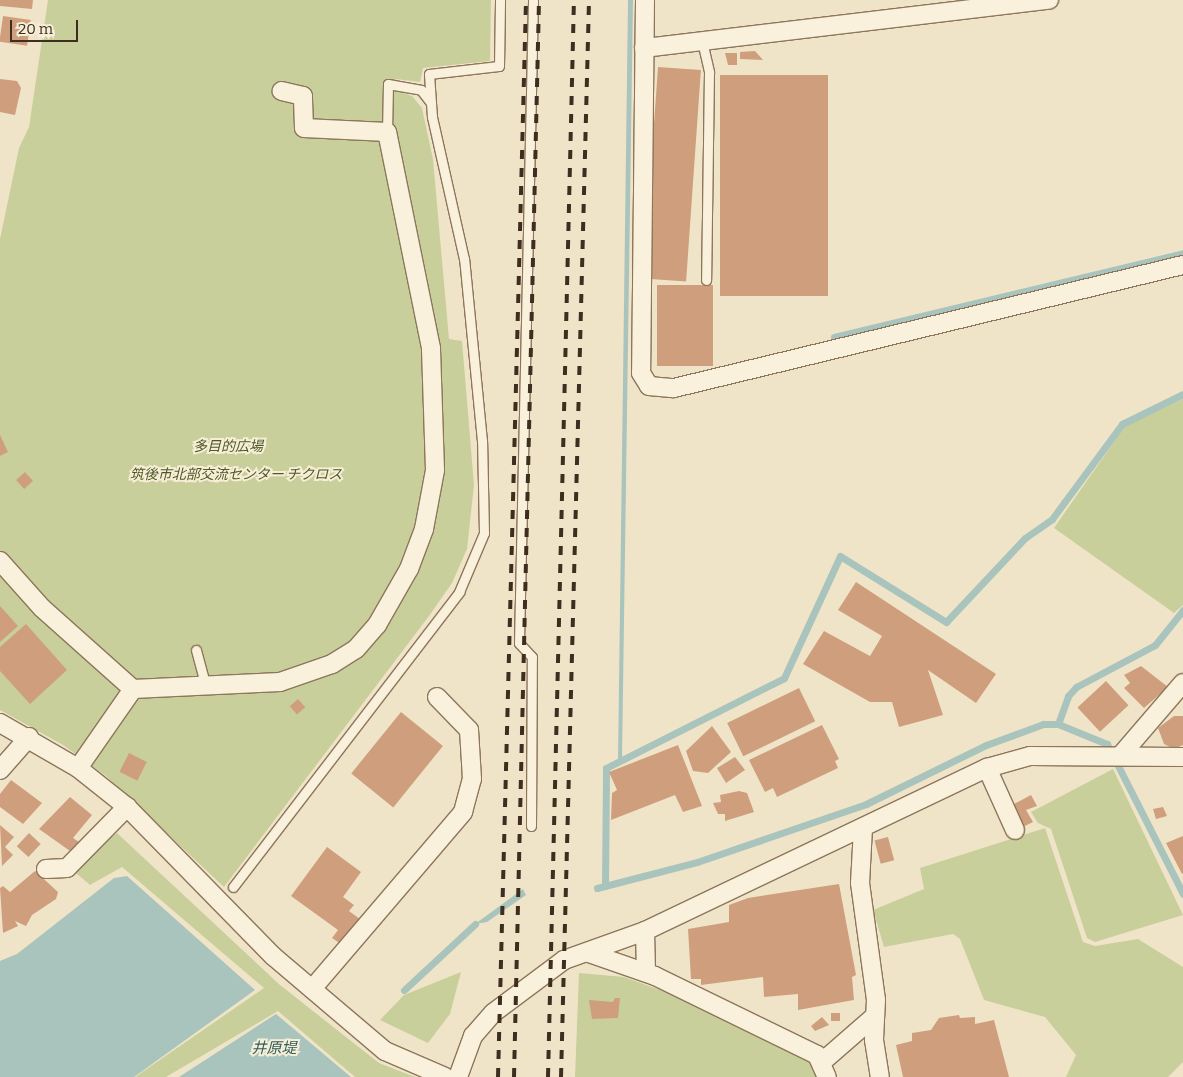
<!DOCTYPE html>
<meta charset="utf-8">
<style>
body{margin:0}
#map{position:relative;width:1183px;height:1077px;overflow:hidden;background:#f0e4c8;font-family:Bitter,"Noto Sans JP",serif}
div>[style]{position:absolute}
.green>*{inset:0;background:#c9cf9b}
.water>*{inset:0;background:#a9c4bc}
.stream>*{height:7px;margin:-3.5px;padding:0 3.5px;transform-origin:3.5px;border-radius:3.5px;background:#a9c4bc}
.building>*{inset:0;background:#cf9f7d;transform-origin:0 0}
.roads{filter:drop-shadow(1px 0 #8d765c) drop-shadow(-1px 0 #8d765c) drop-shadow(0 1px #8d765c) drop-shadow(0 -1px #8d765c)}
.lane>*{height:9px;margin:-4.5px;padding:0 4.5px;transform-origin:4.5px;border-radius:4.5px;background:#faf1dc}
.street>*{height:18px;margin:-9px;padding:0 9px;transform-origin:9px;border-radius:9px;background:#faf1dc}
.rail>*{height:4px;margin-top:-2px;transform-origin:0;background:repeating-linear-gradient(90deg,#3d2e20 0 9px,transparent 0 18px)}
span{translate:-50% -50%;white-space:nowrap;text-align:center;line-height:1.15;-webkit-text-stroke:4px #f7eed8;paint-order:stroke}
.park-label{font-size:14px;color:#4d5a26;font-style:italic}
.water-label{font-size:15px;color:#2f5d5a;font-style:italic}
.scale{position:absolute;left:10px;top:20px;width:68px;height:22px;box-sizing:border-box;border:2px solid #3d2e20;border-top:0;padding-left:6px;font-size:15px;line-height:18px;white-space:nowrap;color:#3d2e20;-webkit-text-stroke:4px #f7eed8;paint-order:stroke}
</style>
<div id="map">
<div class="green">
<i style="clip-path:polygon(48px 0,491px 0,490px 61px,423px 68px,420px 82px,396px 79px,395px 90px,412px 96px,422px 108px,433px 159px,449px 339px,462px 341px,474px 485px,467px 549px,452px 583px,429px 616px,224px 887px,106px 776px,63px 745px,0 710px,0 239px,19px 148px,29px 127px)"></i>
<i style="clip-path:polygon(1183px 399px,1183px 605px,1174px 613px,1054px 528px,1125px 426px)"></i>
<i style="clip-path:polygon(1113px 769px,1183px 915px,1095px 942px,1087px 938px,1051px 829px,1038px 823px,1031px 812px)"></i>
<i style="clip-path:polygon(1045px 828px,1083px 942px,1095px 946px,1138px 939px,1183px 967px,1183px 1062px,1168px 1077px,1066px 1077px,1076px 1055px,1045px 1017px,984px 1000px,960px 939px,953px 934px,884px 947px,873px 910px,924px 889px,920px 868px)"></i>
<i style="clip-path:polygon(117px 833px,280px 985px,379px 1063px,415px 1077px,355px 1077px,278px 1011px,166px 1077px,135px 1077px,264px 988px,122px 867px,90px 885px,71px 869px)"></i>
<i style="clip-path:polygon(461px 972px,450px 1014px,428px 1043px,380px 1020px,404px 995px)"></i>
<i style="clip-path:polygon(579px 973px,624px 977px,666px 992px,811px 1059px,819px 1077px,575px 1077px)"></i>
</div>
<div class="water">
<i style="clip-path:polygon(628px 0,633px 0,622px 759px,618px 760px)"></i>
<i style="clip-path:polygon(127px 876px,255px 990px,134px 1077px,0 1077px,0 961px,17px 954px,114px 878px)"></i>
<i style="clip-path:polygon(523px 889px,526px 895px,487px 922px,475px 924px)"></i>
<i style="clip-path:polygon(276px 1014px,351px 1077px,179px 1077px)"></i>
</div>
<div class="stream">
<i style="left:834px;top:337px;width:359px;rotate:-13.5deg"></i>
<i style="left:1058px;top:724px;width:30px;rotate:-70deg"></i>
<i style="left:1068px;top:696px;width:12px;rotate:-48deg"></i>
<i style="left:1076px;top:687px;width:89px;rotate:-28deg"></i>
<i style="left:1155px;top:645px;width:45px;rotate:-51.3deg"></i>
<i style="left:605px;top:886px;width:118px;rotate:-89.5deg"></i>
<i style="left:606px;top:768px;width:199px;rotate:-26.8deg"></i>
<i style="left:784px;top:678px;width:134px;rotate:-65.3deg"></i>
<i style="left:840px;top:556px;width:125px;rotate:31.9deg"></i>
<i style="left:946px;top:622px;width:115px;rotate:-46.8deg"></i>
<i style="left:1025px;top:538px;width:33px;rotate:-35deg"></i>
<i style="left:1052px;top:519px;width:118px;rotate:-53.6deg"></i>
<i style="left:1122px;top:424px;width:68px;rotate:-26.2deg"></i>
<i style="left:597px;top:888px;width:103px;rotate:-14.6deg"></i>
<i style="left:697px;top:862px;width:179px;rotate:-18.9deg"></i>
<i style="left:866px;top:804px;width:134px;rotate:-26.2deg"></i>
<i style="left:986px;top:745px;width:61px;rotate:-20.2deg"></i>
<i style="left:1043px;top:724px;width:15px"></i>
<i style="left:1058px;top:724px;width:53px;rotate:22.2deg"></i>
<i style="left:1107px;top:744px;width:168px;rotate:63.1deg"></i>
<i style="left:404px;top:990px;width:97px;rotate:-42.9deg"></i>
</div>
<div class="building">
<i style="clip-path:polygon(0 0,33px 0,32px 9px,0 6px)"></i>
<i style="left:3px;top:16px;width:28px;height:26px;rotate:8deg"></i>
<i style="clip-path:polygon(755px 51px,763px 60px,740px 59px,740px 52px)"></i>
<i style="clip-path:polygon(725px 53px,737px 53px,737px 65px,728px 65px)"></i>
<i style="left:658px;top:67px;width:43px;height:212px;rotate:4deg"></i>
<i style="left:828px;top:75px;width:221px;height:108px;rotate:90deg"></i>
<i style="clip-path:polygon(0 79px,17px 81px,21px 88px,15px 115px,0 112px)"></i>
<i style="left:657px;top:285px;width:56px;height:81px"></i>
<i style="clip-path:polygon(0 435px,8px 452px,0 456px)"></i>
<i style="left:25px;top:472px;width:12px;height:12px;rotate:48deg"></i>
<i style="clip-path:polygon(856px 582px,996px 674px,976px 703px,928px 670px,943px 715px,899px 727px,892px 702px,870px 702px,803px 664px,824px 631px,870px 656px,882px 636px,838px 610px)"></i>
<i style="clip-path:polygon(0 606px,18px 626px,0 642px)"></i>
<i style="clip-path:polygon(26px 624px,67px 670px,30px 704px,0 671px,0 647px)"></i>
<i style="clip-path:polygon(1141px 666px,1168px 687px,1144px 708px,1124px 688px,1130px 683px,1124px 675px)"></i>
<i style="left:1106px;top:681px;width:33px;height:39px;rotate:47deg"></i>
<i style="left:799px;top:688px;width:37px;height:80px;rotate:64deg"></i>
<i style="left:298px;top:699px;width:11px;height:11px;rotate:49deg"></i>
<i style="left:401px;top:712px;width:54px;height:79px;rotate:39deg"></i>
<i style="clip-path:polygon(1174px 716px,1183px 716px,1183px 745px,1174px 749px,1164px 744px,1158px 728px)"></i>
<i style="clip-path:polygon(822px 725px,839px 759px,835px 761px,838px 768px,777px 797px,773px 788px,765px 792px,749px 760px)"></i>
<i style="clip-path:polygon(712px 726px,731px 752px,708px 773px,693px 771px,686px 751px)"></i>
<i style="clip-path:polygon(678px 745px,702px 806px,683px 812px,675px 795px,611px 820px,612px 793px,617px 790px,609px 772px)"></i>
<i style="left:129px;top:753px;width:20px;height:21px;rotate:27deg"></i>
<i style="clip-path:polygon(735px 757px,745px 770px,726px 783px,717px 768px)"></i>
<i style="clip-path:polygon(11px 780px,42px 803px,23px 824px,0 807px,0 794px)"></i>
<i style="clip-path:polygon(739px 791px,747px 793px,754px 812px,725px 821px,725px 814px,718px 814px,713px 803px,721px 802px,720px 795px)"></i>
<i style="clip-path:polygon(1031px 795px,1037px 806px,1026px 810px,1033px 822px,1023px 827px,1012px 805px)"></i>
<i style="clip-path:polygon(70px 797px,92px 815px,73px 838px,79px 842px,70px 851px,39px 829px)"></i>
<i style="clip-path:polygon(1163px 807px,1167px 816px,1156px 819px,1153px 809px)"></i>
<i style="clip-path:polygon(0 825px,14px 837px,5px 847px,13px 855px,2px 866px)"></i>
<i style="left:29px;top:833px;width:16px;height:18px;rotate:43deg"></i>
<i style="clip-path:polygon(1183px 836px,1183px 873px,1182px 874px,1166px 843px)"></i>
<i style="left:888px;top:837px;width:24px;height:14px;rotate:75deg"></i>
<i style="clip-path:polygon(327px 847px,361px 872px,343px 897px,354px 905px,349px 911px,360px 919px,341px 944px,332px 938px,338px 930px,291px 896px)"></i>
<i style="clip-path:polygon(35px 871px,58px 892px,56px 899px,32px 915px,26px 926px,15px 921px,18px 926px,3px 933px,0 888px,3px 886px,10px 892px)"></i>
<i style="clip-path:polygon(839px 884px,856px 975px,852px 977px,854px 1000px,798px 1010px,798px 994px,764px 997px,763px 977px,701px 985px,701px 979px,691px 979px,688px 929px,729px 922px,729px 905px,748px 898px)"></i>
<i style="clip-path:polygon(615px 998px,620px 998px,618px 1018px,592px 1019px,589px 1000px,613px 1002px)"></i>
<i style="left:831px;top:1013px;width:9px;height:8px"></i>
<i style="clip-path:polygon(959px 1015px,960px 1018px,975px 1017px,975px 1024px,994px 1020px,1009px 1077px,903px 1077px,896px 1045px,912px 1041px,912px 1033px,931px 1030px,939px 1018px)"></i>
<i style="clip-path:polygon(822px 1017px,829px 1025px,815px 1031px,811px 1026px)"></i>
</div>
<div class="roads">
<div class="lane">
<i style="left:702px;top:41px;width:32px;rotate:77deg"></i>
<i style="left:709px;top:72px;width:208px;rotate:90.8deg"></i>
<i style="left:387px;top:132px;width:48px;rotate:-88.8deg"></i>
<i style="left:388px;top:84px;width:34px;rotate:10deg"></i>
<i style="left:421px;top:90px;width:16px;rotate:52deg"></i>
<i style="left:196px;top:650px;width:34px;rotate:75deg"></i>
<i style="left:531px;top:826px;width:169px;rotate:-89.7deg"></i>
<i style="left:532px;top:657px;width:19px;rotate:-133deg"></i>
<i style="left:519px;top:643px;width:643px;rotate:-88.75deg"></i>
<i style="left:233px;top:887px;width:372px;rotate:-52.5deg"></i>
<i style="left:459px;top:592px;width:64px;rotate:-67deg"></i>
<i style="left:484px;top:533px;width:92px;rotate:-91.2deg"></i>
<i style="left:482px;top:441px;width:183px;rotate:-95.6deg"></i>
<i style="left:464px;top:259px;width:146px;rotate:-102.7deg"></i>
<i style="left:432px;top:117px;width:43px;rotate:-94deg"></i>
<i style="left:429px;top:74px;width:70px;rotate:-6.5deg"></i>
<i style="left:499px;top:66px;width:66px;rotate:-89.1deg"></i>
</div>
<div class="street">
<i style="left:645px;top:0;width:373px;rotate:90.6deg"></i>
<i style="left:641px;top:373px;width:15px;rotate:58deg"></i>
<i style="left:649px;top:386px;width:25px;rotate:5deg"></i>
<i style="left:674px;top:388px;width:524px;rotate:-13.59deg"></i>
<i style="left:644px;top:48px;width:408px;rotate:-6.8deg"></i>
<i style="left:0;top:561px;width:63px;rotate:48.2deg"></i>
<i style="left:42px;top:608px;width:122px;rotate:41.7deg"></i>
<i style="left:133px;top:689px;width:96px;rotate:124.8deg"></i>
<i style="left:133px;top:689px;width:147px;rotate:-2.7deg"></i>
<i style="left:280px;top:682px;width:55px;rotate:-19.1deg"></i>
<i style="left:332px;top:664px;width:28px;rotate:-32deg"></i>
<i style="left:356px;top:649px;width:32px;rotate:-49deg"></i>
<i style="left:377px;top:625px;width:64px;rotate:-60.3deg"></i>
<i style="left:409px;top:569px;width:43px;rotate:-69.4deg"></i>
<i style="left:424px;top:529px;width:60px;rotate:-79.4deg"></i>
<i style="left:435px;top:470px;width:122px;rotate:-91.9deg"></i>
<i style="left:431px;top:348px;width:220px;rotate:-101.5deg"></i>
<i style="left:387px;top:132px;width:83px;rotate:-177.2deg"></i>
<i style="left:304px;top:128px;width:32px;rotate:-92deg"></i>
<i style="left:303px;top:96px;width:22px;rotate:-167deg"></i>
<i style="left:0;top:723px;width:90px;rotate:30deg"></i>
<i style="left:78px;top:768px;width:63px;rotate:38.5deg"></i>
<i style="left:127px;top:807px;width:209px;rotate:45.6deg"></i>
<i style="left:273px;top:956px;width:147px;rotate:40.3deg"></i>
<i style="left:385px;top:1051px;width:65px;rotate:23.4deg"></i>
<i style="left:1121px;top:755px;width:95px;rotate:-49.3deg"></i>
<i style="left:987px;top:768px;width:68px;rotate:65.7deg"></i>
<i style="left:0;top:770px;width:44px;rotate:-48.7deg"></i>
<i style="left:863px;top:828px;width:55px;rotate:93.1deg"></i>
<i style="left:860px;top:883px;width:118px;rotate:82.2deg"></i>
<i style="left:876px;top:1000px;width:40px;rotate:92.9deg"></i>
<i style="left:874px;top:1040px;width:37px;rotate:81deg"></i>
<i style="left:46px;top:869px;width:21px;rotate:-3deg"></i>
<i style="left:67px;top:868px;width:86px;rotate:-45.5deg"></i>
<i style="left:645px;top:931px;width:41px;rotate:88.6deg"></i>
<i style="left:589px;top:953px;width:70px;rotate:19.2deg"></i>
<i style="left:655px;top:976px;width:180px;rotate:26deg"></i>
<i style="left:817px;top:1055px;width:24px;rotate:66deg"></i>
<i style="left:312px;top:989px;width:233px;rotate:-49.5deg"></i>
<i style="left:463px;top:812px;width:34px;rotate:-75deg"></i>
<i style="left:472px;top:779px;width:49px;rotate:-93.5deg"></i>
<i style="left:469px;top:730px;width:46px;rotate:-134.1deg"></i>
<i style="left:822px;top:1062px;width:70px;rotate:-41deg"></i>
<i style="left:458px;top:1077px;width:44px;rotate:-69.9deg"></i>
<i style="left:473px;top:1036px;width:30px;rotate:-49deg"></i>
<i style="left:493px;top:1013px;width:89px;rotate:-36.7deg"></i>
<i style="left:564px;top:960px;width:86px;rotate:-19.7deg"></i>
<i style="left:645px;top:931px;width:379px;rotate:-25.5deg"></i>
<i style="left:987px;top:768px;width:45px;rotate:-15.6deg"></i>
<i style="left:1030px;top:756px;width:153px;rotate:0.4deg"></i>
</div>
</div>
<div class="rail">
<i style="left:498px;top:1077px;width:1077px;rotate:-88.51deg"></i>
<i style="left:514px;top:1077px;width:1077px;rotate:-88.67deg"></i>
<i style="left:548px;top:1077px;width:1077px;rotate:-88.62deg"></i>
<i style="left:561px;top:1077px;width:1077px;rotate:-88.51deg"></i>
</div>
<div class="park-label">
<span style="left:228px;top:447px">多目的広場</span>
<span style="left:236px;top:475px">筑後市北部交流センター チクロス</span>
</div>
<div class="water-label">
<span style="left:274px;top:1049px">井原堤</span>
</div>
<div class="scale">20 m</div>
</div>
